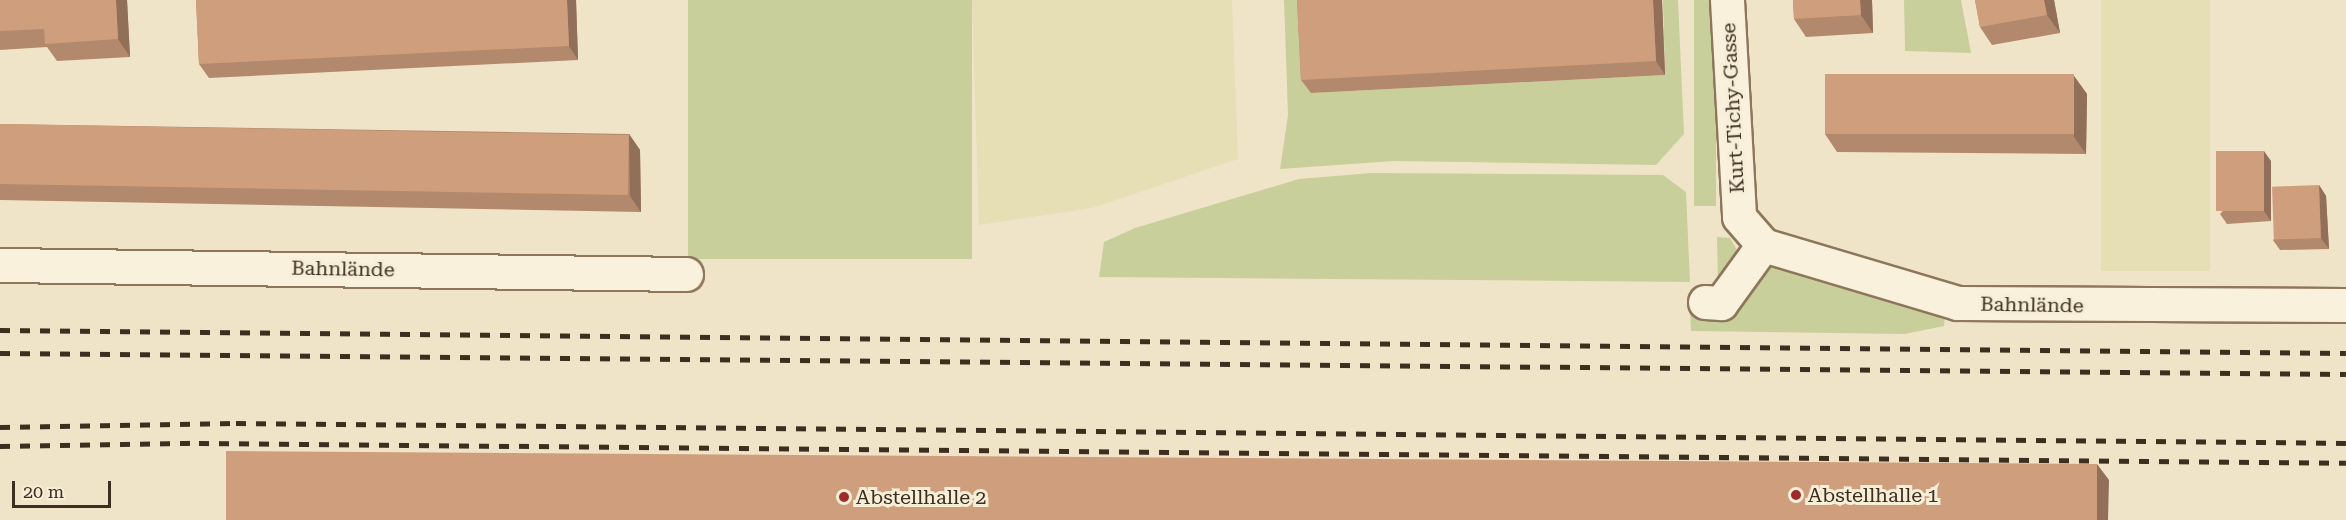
<!DOCTYPE html>
<meta charset="utf-8">
<style>
body{margin:0}
#map{position:relative;width:2346px;height:520px;overflow:hidden;background:#f0e4c8;font-family:"Roboto Serif",serif}
div>[style]{position:absolute}
.farmland>*{inset:0;background:#e6deb5;transform-origin:0 0}
.green>*{inset:0;background:#c9cf9b;transform-origin:0 0}
.roads{filter:drop-shadow(2px 0 #8d765c) drop-shadow(-2px 0 #8d765c) drop-shadow(0 2px #8d765c) drop-shadow(0 -2px #8d765c)}
.minor>*{height:33px;margin:-16.5px;padding:0 16.5px;transform-origin:16.5px;border-radius:16.5px;background:#faf1dc}
.rail>*{height:4.5px;margin-top:-2.25px;transform-origin:0;background:repeating-linear-gradient(90deg,#3d2e20 0 10px,transparent 0 20px)}
.wall>*{inset:0;background:#b2896c}
.shaded-wall>*{inset:0;background:#916f58}
.building>*{inset:0;background:#cf9f7d;transform-origin:0 0}
.dots>*{width:16px;height:16px;translate:-50% -50%;box-sizing:border-box;border:3px solid #f7eed8;border-radius:50%}
span{translate:-50% -50%;white-space:nowrap;text-align:center;line-height:1.15;-webkit-text-stroke:6px #f7eed8;paint-order:stroke}
.street-label{font-size:20px;color:#3d2e20}
.poi-label{font-size:20px;color:#3d2e20}
.left{translate:0 -50%;text-align:left}
.scale{position:absolute;left:12px;top:481px;width:99px;height:27px;box-sizing:border-box;border:3px solid #3d2e20;border-top:0;padding-left:8px;font-size:18px;line-height:21px;white-space:nowrap;color:#3d2e20;-webkit-text-stroke:4px #f7eed8;paint-order:stroke}
</style>
<div id="map">
<div class="farmland">
<i style="clip-path:polygon(972px 0,1232px 0,1238px 159px,1092px 208px,979px 225px)"></i>
<i style="left:2101px;top:0;width:109px;height:271px"></i>
</div>
<div class="green">
<i style="left:688px;top:0;width:284px;height:259px"></i>
<i style="clip-path:polygon(1284px 0,1306px 0,1311px 93px,1665px 75px,1663px 0,1678px 0,1684px 134px,1656px 165px,1394px 161px,1280px 169px,1288px 115px)"></i>
<i style="left:1694px;top:0;width:22px;height:206px"></i>
<i style="clip-path:polygon(1904px 0,1961px 0,1971px 53px,1905px 51px)"></i>
<i style="clip-path:polygon(1371px 173px,1663px 175px,1686px 192px,1690px 282px,1099px 277px,1104px 242px,1135px 228px,1299px 179px)"></i>
<i style="clip-path:polygon(1717px 237px,1730px 238px,1740px 255px,1718px 286px)"></i>
<i style="clip-path:polygon(1771px 265px,1945px 314px,1944px 326px,1905px 334px,1691px 331px,1690px 307px)"></i>
</div>
<div class="roads">
<div class="minor">
<i style="left:1727px;top:0;width:217px;rotate:86.8deg"></i>
<i style="left:1739px;top:217px;width:37px;rotate:49deg"></i>
<i style="left:1763px;top:245px;width:202px;rotate:16.6deg"></i>
<i style="left:1957px;top:303px;width:389px;rotate:0.3deg"></i>
<i style="left:0;top:265px;width:686px;rotate:0.75deg"></i>
<i style="left:1705px;top:302px;width:16px;rotate:4deg"></i>
<i style="left:1721px;top:303px;width:72px;rotate:-54.1deg"></i>
</div>
</div>
<div class="rail">
<i style="left:0;top:330px;width:2346px;rotate:0.56deg"></i>
<i style="left:0;top:353px;width:2346px;rotate:0.51deg"></i>
<i style="left:0;top:427px;width:236px;rotate:-1deg"></i>
<i style="left:236px;top:423px;width:2110px;rotate:0.54deg"></i>
<i style="left:0;top:446px;width:199px;rotate:-0.9deg"></i>
<i style="left:199px;top:443px;width:2147px;rotate:0.53deg"></i>
</div>
<div class="wall">
<i style="clip-path:polygon(0 0,127px 0,130px 57px,57px 61px,47px 47px,0 50px)"></i>
<i style="clip-path:polygon(196px 0,576px 0,578px 60px,209px 78px,199px 64px)"></i>
<i style="clip-path:polygon(1297px 0,1662px 0,1665px 75px,1311px 93px,1301px 80px)"></i>
<i style="clip-path:polygon(1793px 0,1872px 0,1873px 33px,1806px 37px,1794px 19px)"></i>
<i style="clip-path:polygon(1975px 0,2054px 0,2060px 33px,1992px 45px,1980px 27px)"></i>
<i style="clip-path:polygon(2074px 76px,2087px 94px,2086px 154px,1837px 152px,1825px 134px)"></i>
<i style="clip-path:polygon(0 124px,629px 134px,640px 150px,641px 212px,0 200px)"></i>
<i style="clip-path:polygon(2271px 161px,2271px 221px,2227px 224px,2220px 214px)"></i>
<i style="clip-path:polygon(2319px 185px,2326px 196px,2329px 249px,2280px 250px,2273px 240px)"></i>
</div>
<div class="shaded-wall">
<i style="clip-path:polygon(116px 0,127px 0,130px 57px,118px 39px)"></i>
<i style="clip-path:polygon(567px 0,576px 0,578px 60px,569px 46px)"></i>
<i style="clip-path:polygon(1653px 0,1662px 0,1665px 75px,1656px 61px)"></i>
<i style="clip-path:polygon(1860px 0,1872px 0,1873px 33px,1861px 15px)"></i>
<i style="clip-path:polygon(2044px 0,2054px 0,2060px 33px,2047px 15px)"></i>
<i style="clip-path:polygon(2074px 76px,2087px 94px,2086px 154px,2074px 137px)"></i>
<i style="clip-path:polygon(629px 134px,640px 150px,641px 212px,630px 196px)"></i>
<i style="clip-path:polygon(2264px 151px,2271px 161px,2271px 221px,2264px 211px)"></i>
<i style="clip-path:polygon(2319px 185px,2326px 196px,2329px 249px,2321px 238px)"></i>
<i style="clip-path:polygon(2097px 464px,2109px 480px,2108px 520px,2097px 520px)"></i>
</div>
<div class="building">
<i style="clip-path:polygon(0 0,116px 0,118px 39px,45px 44px,44px 29px,0 31px)"></i>
<i style="clip-path:polygon(196px 0,567px 0,569px 46px,199px 64px)"></i>
<i style="clip-path:polygon(1297px 0,1653px 0,1656px 61px,1301px 80px)"></i>
<i style="clip-path:polygon(1793px 0,1860px 0,1861px 15px,1794px 19px)"></i>
<i style="clip-path:polygon(1975px 0,2044px 0,2047px 15px,1980px 27px)"></i>
<i style="left:1825px;top:74px;width:249px;height:60px"></i>
<i style="left:0;top:124px;width:629px;height:60px;rotate:1deg"></i>
<i style="left:2264px;top:151px;width:60px;height:48px;rotate:90deg"></i>
<i style="left:2319px;top:185px;width:53px;height:47px;rotate:88deg"></i>
<i style="clip-path:polygon(226px 451px,2097px 464px,2097px 520px,226px 520px)"></i>
</div>
<div class="dots">
<i style="left:1796px;top:495px;background:#9e2a2b"></i>
<i style="left:844px;top:497px;background:#9e2a2b"></i>
</div>
<div class="street-label">
<span style="left:1733px;top:108px;rotate:-93deg">Kurt-Tichy-Gasse</span>
<span style="left:343px;top:269px;rotate:1deg">Bahnlände</span>
<span style="left:2032px;top:305px;rotate:1deg">Bahnlände</span>
</div>
<div class="poi-label">
<span class="left" style="left:1808px;top:495px">Abstellhalle 1</span>
<span class="left" style="left:856px;top:497px">Abstellhalle 2</span>
</div>
<div class="scale">20 m</div>
</div>
